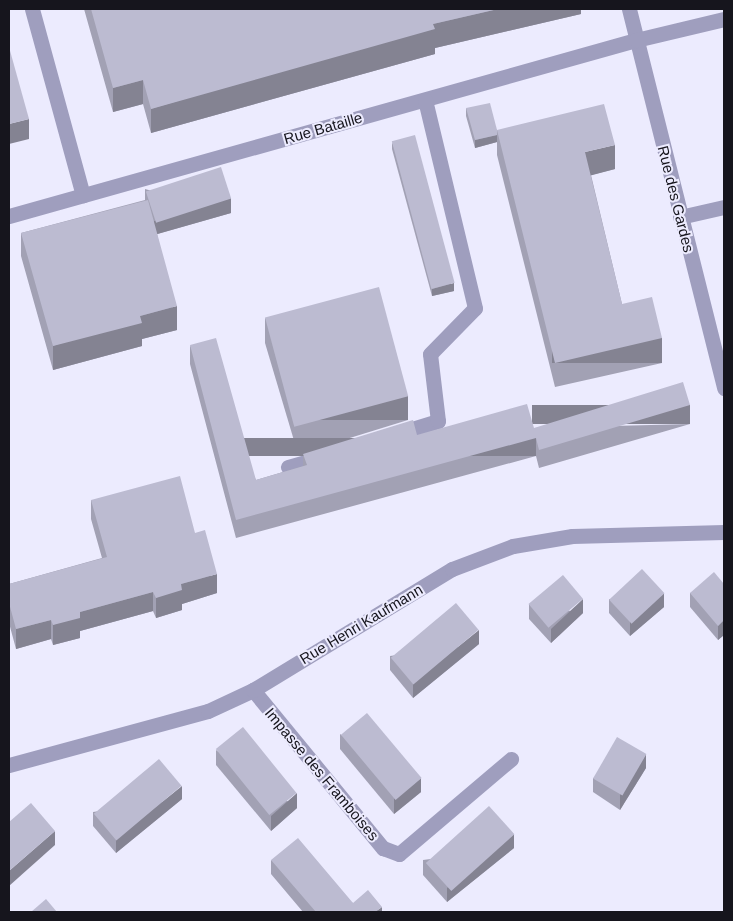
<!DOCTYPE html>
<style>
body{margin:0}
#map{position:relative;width:733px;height:921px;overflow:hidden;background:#ecebfe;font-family:Helvetica,sans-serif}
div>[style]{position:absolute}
.minor>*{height:15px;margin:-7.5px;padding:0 7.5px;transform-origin:7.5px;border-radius:7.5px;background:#9f9ebe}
.wall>*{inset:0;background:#a2a1b4}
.shaded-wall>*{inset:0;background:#848392;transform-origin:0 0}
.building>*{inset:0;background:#bcbbd1;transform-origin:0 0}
span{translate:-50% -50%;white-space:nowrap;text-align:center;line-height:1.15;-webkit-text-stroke:4px #ecebfe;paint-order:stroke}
.street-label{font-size:15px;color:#16151d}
.frame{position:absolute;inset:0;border:10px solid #16151d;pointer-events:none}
</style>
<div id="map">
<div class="minor">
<i style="left:32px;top:9px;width:193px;rotate:74.7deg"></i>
<i style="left:629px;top:9px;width:391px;rotate:75.9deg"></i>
<i style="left:9px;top:216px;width:651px;rotate:-15.68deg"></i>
<i style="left:636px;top:40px;width:90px;rotate:-13.4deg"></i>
<i style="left:680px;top:217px;width:45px;rotate:-12.8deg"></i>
<i style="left:396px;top:434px;width:44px;rotate:-17.2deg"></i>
<i style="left:438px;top:421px;width:67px;rotate:-96.8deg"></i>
<i style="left:430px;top:354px;width:64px;rotate:-45.6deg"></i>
<i style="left:475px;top:308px;width:214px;rotate:-103.5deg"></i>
<i style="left:288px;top:467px;width:35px;rotate:-16deg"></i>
<i style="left:253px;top:690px;width:205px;rotate:50.6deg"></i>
<i style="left:383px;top:848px;width:17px;rotate:21deg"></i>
<i style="left:399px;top:854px;width:147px;rotate:-40.3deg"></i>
<i style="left:9px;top:765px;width:206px;rotate:-15.2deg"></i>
<i style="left:208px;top:711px;width:50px;rotate:-25deg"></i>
<i style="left:253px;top:690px;width:233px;rotate:-31.3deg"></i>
<i style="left:452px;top:569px;width:65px;rotate:-20.7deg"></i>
<i style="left:513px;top:546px;width:60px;rotate:-9.6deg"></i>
<i style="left:572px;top:536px;width:152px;rotate:-1.5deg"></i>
</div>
<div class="wall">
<i style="clip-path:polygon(84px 9px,581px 9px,581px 14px,435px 48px,435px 54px,151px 133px,143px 104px,113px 112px)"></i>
<i style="clip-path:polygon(466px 108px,497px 130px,615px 169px,591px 175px,622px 304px,662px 363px,555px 387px,497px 155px,497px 142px,475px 148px,466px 116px)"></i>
<i style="clip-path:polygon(392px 142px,454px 291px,432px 296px,392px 149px)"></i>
<i style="clip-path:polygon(145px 189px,231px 213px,157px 234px,177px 330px,142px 339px,142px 346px,53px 370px,21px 256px,21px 233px,145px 200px)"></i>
<i style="clip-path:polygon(265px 318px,408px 420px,298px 454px,265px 343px)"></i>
<i style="clip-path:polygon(190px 345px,256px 480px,303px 466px,303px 454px,417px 435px,534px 428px,690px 424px,539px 468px,536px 456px,236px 538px,190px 364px)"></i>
<i style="clip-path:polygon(91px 500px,195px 533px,217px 593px,182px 604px,182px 610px,156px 618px,153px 611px,80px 631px,80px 638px,53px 645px,51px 639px,16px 649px,9px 623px,9px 584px,102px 558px,91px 519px)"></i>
<i style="clip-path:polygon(724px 584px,724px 635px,718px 640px,690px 607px,690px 593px)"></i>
<i style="clip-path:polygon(609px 599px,664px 607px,630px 636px,609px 613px)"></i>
<i style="clip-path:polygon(529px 604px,583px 613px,551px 643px,529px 619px)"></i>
<i style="clip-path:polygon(479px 644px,413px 698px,390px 670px,390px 656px)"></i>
<i style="clip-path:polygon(340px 734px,421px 792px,394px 814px,340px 749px)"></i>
<i style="clip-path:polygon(216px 750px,297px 808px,271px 831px,216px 765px)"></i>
<i style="clip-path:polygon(646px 768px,620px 810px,593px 792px,593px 778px)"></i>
<i style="clip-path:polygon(182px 799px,116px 853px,93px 826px,93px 812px)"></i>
<i style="clip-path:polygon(514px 848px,447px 902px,423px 875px,423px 860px)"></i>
<i style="clip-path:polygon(271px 860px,353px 903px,382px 912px,303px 912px,271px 874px)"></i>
</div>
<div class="shaded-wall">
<i style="clip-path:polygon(498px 9px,581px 9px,581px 14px,435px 48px,435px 54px,151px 133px,151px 109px,433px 24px)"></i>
<i style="clip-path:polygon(143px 80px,143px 104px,113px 112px,113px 88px)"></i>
<i style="clip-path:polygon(29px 119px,29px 139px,9px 144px,9px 124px)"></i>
<i style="clip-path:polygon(497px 135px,497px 142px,475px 148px,475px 140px)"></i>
<i style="clip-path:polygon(615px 145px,615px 169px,585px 177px,585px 152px)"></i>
<i style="clip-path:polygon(231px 198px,231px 213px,154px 235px,154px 221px)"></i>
<i style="clip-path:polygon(454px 283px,454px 291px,432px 296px,432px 289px)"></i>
<i style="clip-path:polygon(177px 306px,177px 330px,142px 339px,142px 346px,53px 370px,53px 346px,140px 316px)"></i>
<i style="left:662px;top:338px;width:25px;height:110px;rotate:90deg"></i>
<i style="left:408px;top:396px;width:24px;height:115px;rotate:90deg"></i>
<i style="left:690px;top:405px;width:19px;height:158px;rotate:90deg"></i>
<i style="left:536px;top:438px;width:18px;height:311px;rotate:90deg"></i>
<i style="clip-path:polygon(217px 574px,217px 593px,182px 604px,182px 610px,156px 618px,156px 598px,181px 584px)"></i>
<i style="clip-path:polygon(153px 592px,153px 611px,80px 631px,80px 638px,53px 645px,53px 625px,80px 612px)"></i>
<i style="clip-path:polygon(664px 593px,664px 607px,630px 636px,630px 622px)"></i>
<i style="clip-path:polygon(583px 599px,583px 613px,551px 643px,551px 629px)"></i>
<i style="clip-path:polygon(51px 620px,51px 639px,16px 649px,16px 629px)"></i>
<i style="clip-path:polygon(724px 620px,724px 635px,718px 640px,718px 626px)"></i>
<i style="clip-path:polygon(479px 630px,479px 644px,413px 698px,413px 683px)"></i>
<i style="clip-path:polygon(646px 754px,646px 768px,620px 810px,620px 795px)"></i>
<i style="clip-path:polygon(421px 778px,421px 792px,394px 814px,394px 799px)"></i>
<i style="clip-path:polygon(182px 786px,182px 799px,116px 853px,116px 839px)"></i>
<i style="clip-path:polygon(297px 793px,297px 808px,271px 831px,271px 816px)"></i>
<i style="clip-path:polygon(55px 831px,55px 845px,9px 886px,9px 871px)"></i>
<i style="clip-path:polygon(514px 834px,514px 848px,447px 902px,447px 888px)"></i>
<i style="clip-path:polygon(382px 907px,382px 912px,375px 912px)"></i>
</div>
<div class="building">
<i style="clip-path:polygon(91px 9px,498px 9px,433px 24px,435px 29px,151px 109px,143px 80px,113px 88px)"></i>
<i style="clip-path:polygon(9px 47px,29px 119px,9px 124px)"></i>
<i style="clip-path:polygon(490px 103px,497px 130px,497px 135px,475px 140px,466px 108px)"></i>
<i style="clip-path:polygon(604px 104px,615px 145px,585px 152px,622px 304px,652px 297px,662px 338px,555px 363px,497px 130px)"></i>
<i style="left:415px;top:135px;width:153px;height:24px;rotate:75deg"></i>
<i style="left:221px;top:167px;width:33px;height:79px;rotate:72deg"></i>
<i style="clip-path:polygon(148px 200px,177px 306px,140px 316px,142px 323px,53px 346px,21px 233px)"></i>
<i style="left:379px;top:287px;width:113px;height:118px;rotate:75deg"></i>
<i style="clip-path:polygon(216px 338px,256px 480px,307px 465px,303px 454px,413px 420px,417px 435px,527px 404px,534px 428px,683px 382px,690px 405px,539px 450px,536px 438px,236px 520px,190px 345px)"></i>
<i style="clip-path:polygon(180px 476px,195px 533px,205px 530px,217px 574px,181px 584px,182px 590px,156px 598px,153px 592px,80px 612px,80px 618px,53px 625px,51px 620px,16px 629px,9px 603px,9px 584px,107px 557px,91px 500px)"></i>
<i style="left:642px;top:569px;width:33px;height:45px;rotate:47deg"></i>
<i style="clip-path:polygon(714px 572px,724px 584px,724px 620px,718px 626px,690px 593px)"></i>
<i style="left:563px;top:575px;width:31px;height:45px;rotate:50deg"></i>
<i style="left:456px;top:603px;width:35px;height:85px;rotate:50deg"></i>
<i style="left:367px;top:713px;width:85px;height:34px;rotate:50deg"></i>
<i style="left:243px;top:727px;width:85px;height:35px;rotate:51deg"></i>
<i style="left:617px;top:737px;width:34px;height:48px;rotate:30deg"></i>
<i style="left:159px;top:759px;width:35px;height:85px;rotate:50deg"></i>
<i style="clip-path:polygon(31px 803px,55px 831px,9px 871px,9px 822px)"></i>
<i style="left:489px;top:806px;width:38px;height:85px;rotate:48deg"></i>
<i style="clip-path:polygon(298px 838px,353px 903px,368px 890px,382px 907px,375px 912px,316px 912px,271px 860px)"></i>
<i style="clip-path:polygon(46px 899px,57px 912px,31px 912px)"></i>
</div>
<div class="street-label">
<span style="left:323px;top:128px;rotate:-16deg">Rue Bataille</span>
<span style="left:676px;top:199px;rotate:76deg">Rue des Gardes</span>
<span style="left:361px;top:624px;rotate:-31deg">Rue Henri Kaufmann</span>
<span style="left:322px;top:774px;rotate:50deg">Impasse des Framboises</span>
</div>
<div class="frame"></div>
</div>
